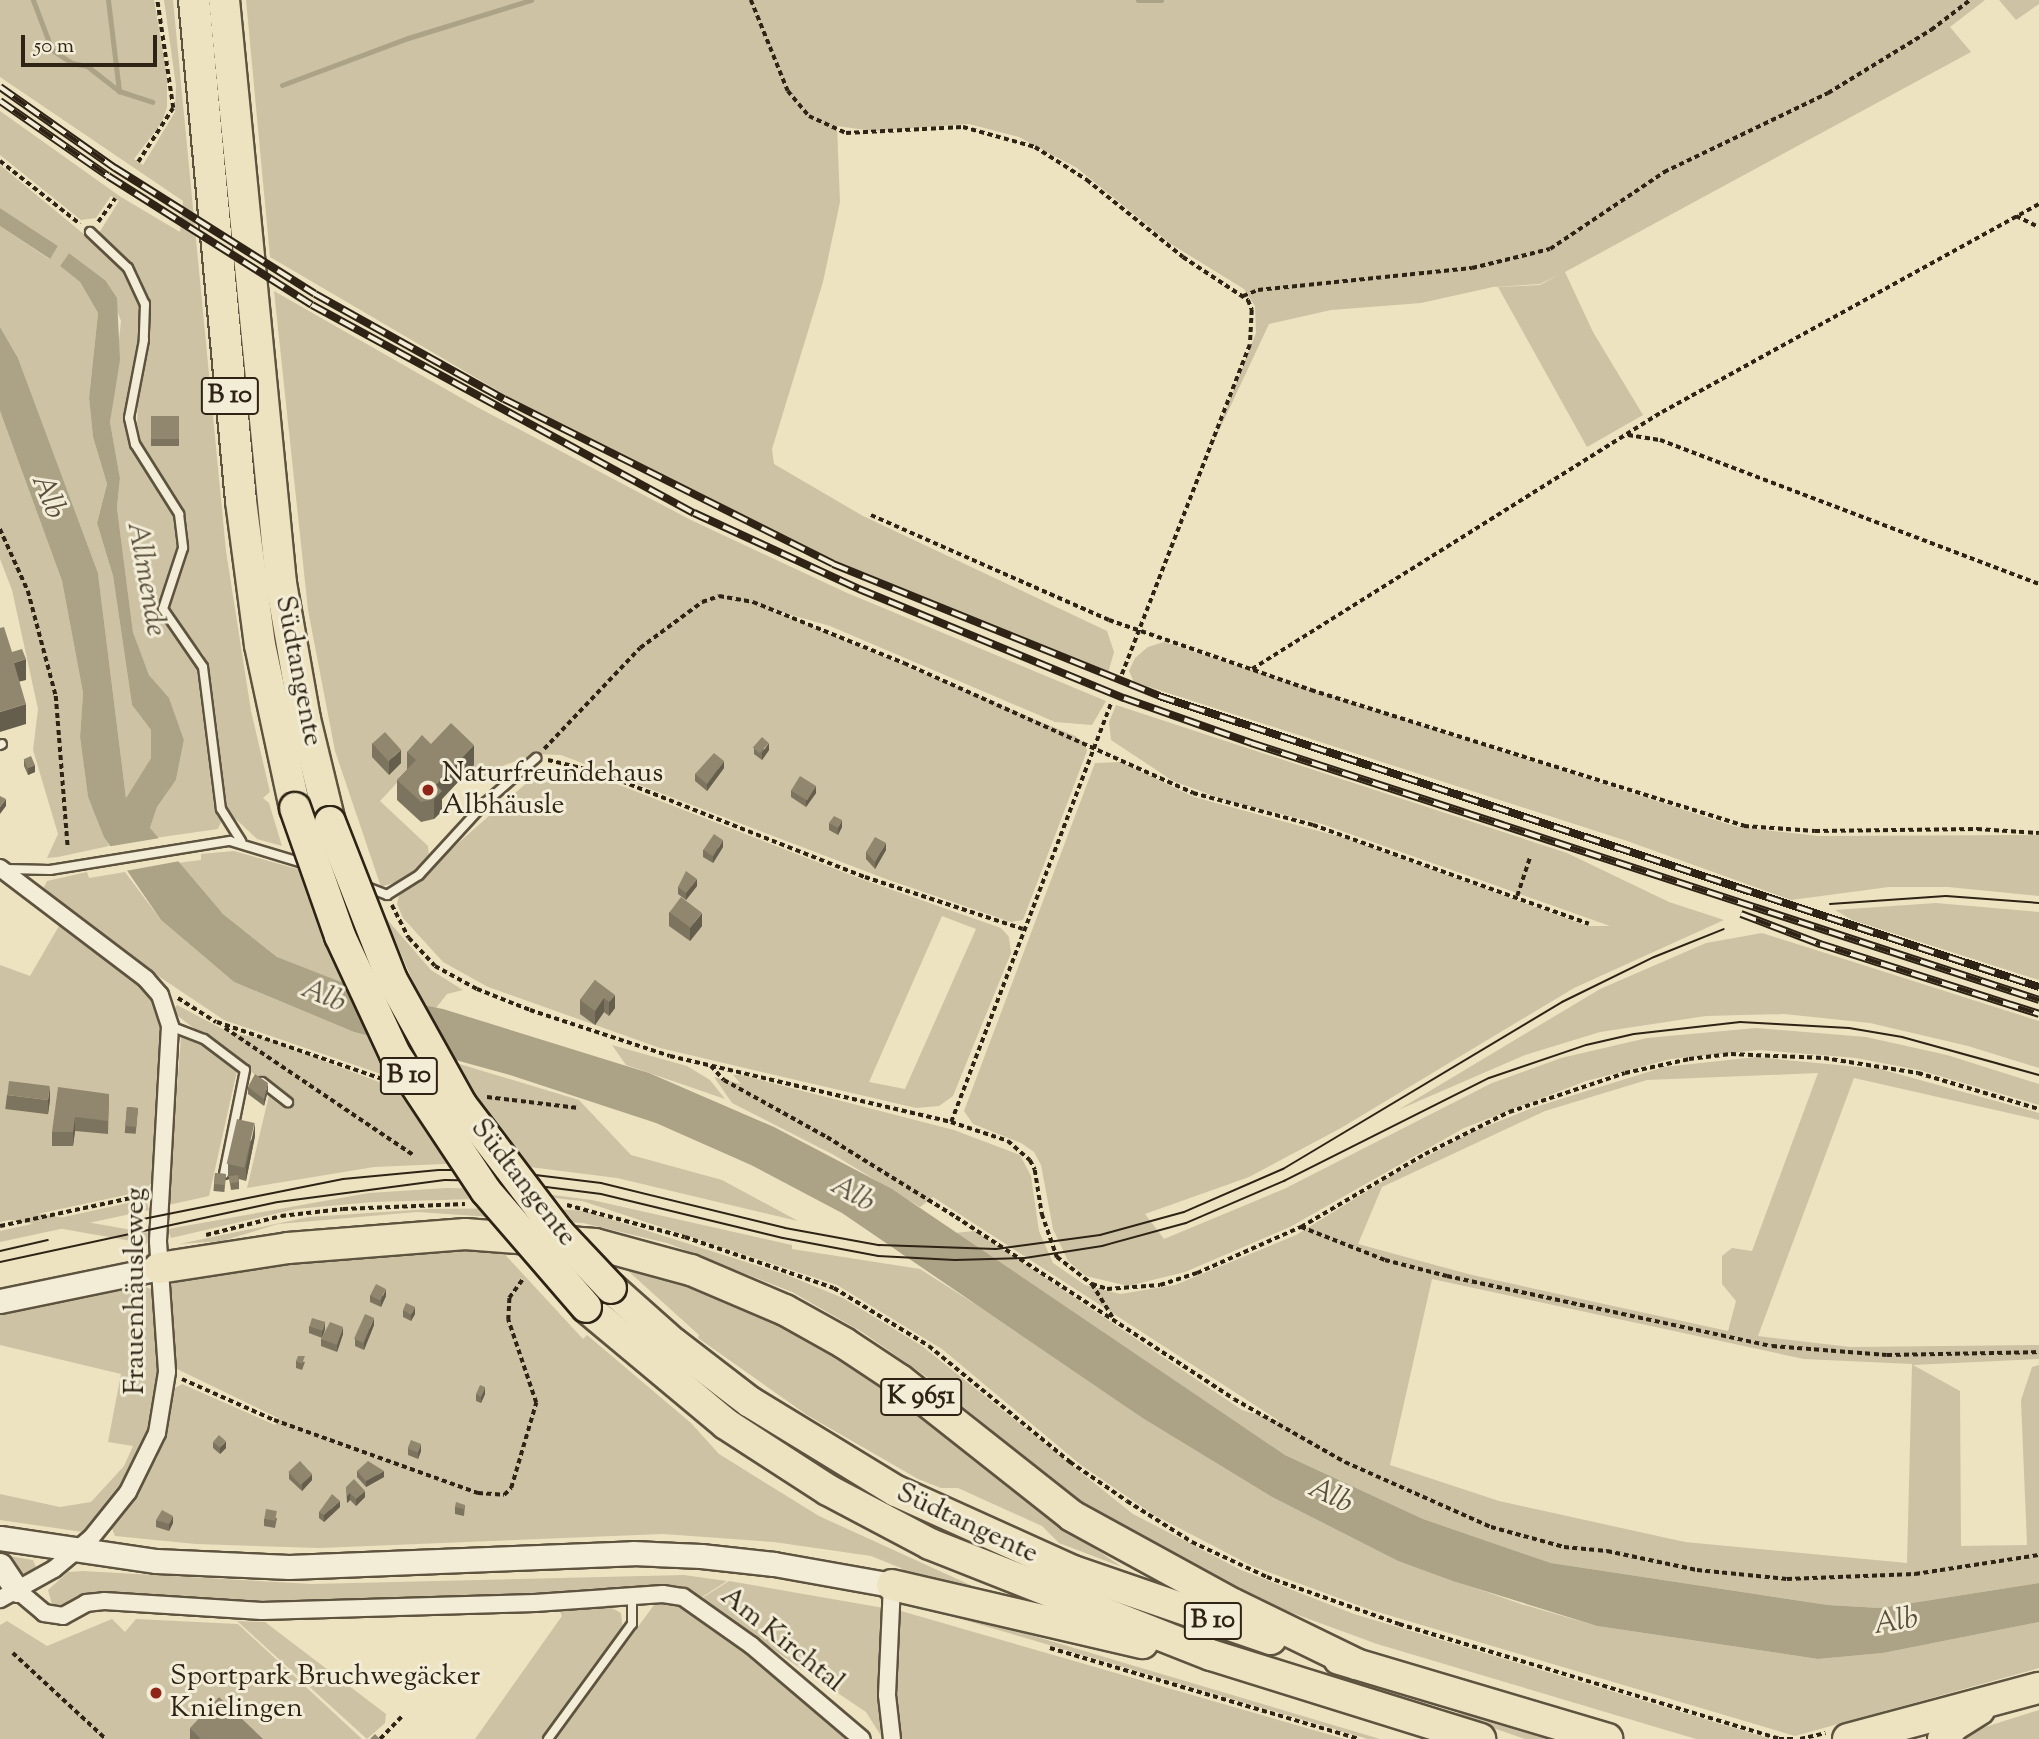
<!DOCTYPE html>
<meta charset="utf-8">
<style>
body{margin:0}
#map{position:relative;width:2039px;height:1739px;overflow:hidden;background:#ede3c1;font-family:"Sorts Mill Goudy",serif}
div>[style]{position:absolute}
.green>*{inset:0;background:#cdc2a4;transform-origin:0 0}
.water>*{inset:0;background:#aca286}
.pier>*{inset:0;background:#ede3c1}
.stream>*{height:5px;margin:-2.5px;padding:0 2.5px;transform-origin:2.5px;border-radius:2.5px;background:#aca286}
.path>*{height:3.5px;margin-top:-1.75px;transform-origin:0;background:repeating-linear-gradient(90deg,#2e2314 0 5px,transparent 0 8.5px)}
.roads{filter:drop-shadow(2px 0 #5e533f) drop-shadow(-2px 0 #5e533f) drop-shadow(0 2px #5e533f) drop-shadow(0 -2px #5e533f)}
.lane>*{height:8px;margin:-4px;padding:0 4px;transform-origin:4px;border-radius:4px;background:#f3edd7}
.street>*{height:16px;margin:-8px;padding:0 8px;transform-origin:8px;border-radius:8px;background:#f3edd7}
.secondary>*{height:23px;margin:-11.5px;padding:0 11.5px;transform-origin:11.5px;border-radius:11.5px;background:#f3edd7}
.highway>*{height:30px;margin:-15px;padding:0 15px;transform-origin:15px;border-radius:15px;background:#ede3c1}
.tram>*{height:2px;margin:-1px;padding:0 1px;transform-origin:1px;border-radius:1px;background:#2e2314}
.rail>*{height:8px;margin-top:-4px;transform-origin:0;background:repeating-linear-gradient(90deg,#f3edd7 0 16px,#2e2314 0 32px);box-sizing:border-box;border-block:2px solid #2e2314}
.bridges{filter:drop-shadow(2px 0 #2e2314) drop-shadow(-2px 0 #2e2314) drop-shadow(0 2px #2e2314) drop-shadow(0 -2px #2e2314)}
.highway-bridge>*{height:30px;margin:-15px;padding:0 15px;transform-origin:15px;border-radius:15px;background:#ede3c1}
.wall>*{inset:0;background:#7d745f;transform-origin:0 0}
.shaded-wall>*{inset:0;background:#665e4d}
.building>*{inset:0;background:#91876e;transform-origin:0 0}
.dots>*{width:19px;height:19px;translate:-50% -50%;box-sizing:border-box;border:4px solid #f3edd7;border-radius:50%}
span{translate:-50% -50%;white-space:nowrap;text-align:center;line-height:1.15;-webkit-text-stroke:6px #f3edd7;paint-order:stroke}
.shield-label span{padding:2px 5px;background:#f3edd7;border:2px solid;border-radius:5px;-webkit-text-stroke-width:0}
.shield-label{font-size:26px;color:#2e2314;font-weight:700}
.street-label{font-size:28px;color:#2e2314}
.poi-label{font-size:28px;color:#2e2314}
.left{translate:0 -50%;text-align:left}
.water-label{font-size:30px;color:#5a4f3c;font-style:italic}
.scale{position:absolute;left:21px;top:35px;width:136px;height:32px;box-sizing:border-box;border:4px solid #2e2314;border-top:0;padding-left:9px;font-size:21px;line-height:24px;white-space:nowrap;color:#2e2314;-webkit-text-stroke:5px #f3edd7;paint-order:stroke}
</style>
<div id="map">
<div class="green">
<i style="clip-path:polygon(0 0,154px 0,167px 76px,167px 107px,162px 122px,134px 159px,143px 165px,175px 112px,176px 86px,164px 0,173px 0,226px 551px,251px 711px,270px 792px,263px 798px,269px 803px,282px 846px,257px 839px,226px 810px,204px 655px,169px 615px,168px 599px,186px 558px,188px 537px,174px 493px,148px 459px,137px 433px,138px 381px,150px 310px,138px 273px,99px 233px,119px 201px,111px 196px,96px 218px,81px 220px,0 155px,0 111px,121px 197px,180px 232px,183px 201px,0 77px)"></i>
<i style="clip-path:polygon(246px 0,1985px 0,1950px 27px,1971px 52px,1565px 272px,1593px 332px,1643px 415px,1587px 447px,1498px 287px,1540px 285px,1558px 275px,1540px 284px,1493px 287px,1421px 303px,1331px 310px,1269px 324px,1208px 454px,1256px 333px,1255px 306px,1244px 289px,1171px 244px,1077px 168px,1019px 137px,969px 124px,873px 131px,837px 126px,840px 202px,823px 282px,772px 449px,774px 464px,863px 516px,1107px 631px,1114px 652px,1108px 673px,824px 556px,694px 495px,548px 420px,270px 257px)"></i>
<i style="clip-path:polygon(1999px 0,2039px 0,2039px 4px,2016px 20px)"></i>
<i style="clip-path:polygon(0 165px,114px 259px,137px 291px,141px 325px,126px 424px,136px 455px,173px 511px,179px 533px,176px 556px,158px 605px,166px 624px,186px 644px,200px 671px,213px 791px,221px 822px,218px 829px,155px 838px,150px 828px,157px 807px,176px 780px,184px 740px,169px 699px,149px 675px,133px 632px,117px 508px,120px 478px,110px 422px,121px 321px,105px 280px,69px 253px,60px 266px,80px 282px,98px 313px,89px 398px,93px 437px,107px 484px,97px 523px,113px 576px,132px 705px,151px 730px,151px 758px,126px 798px,98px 573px,18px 358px,0 327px,0 226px,49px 259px,58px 246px,0 208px)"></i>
<i style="clip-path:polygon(274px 291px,477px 407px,691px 520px,845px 592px,1106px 701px,1092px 725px,1055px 722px,830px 626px,767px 608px,1075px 736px,1085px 744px,1087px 751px,1023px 920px,1011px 922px,886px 879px,561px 755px,535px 754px,497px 768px,486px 781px,471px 768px,474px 765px,422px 756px,380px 801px,428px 846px,429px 857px,408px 878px,381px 887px,335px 751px,308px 610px)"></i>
<i style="clip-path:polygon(0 411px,62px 581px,83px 693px,80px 737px,88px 797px,109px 846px,58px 857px,47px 858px,58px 834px,33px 750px,38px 709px,12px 590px,0 559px)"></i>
<i style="clip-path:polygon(1164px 642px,1737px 827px,1818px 836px,2039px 835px,2039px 896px,1948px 887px,1889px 887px,1791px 900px,1627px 841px,1134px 682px,1129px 671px,1135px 658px,1148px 647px)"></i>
<i style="clip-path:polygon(1116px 705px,1567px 853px,1669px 902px,1724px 920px,1574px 988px,1341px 1128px,1249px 1177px,1145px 1214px,1164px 1239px,1284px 1189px,1492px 1083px,1561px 1058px,1647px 1038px,1756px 1028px,1866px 1037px,1947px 1055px,2039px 1084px,2039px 1105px,1919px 1070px,1856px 1058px,1759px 1050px,1671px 1059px,1586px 1081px,1464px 1128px,1290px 1227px,1185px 1272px,1128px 1286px,1086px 1276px,1068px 1261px,1053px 1229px,1041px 1165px,1034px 1152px,1021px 1143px,973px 1124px,964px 1111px,1095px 763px,1121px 762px,1194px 797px,1348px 839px,1587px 926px,1610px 926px,1322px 824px,1225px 800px,1173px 781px,1111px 740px,1109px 722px)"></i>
<i style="clip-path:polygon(evenodd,560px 767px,604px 779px,861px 879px,1001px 928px,1009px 937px,1011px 953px,953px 1096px,939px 1106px,916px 1108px,660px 1048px,488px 987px,443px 962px,403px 918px,397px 904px,399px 895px,531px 779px,560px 767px,942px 916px,976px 929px,905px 1089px,869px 1082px,942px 916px)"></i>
<i style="clip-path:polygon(234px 851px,304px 871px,340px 976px,418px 993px,385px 917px,431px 970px,463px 990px,447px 994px,436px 1008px,330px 981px,277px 957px,223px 914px,177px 863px,201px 860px,201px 854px)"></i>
<i style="clip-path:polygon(87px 872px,89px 878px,125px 872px,161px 920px,234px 982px,354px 1032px,579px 1100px,631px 1155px,722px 1180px,798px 1221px,617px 1178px,490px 1162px,374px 1167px,247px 1188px,271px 1087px,178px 1016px,174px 1009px,177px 1005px,230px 1033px,266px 1039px,387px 1085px,381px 1074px,224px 1020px,85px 927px,42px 891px,47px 881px)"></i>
<i style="clip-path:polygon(1936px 903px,2039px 912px,2039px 980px,1852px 920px,1835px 910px)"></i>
<i style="clip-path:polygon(59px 926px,144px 988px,155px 1001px,162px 1047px,155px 1179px,144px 1191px,0 1222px,0 965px,30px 976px)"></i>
<i style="clip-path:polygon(1762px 933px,2039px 1021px,2039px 1068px,1968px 1046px,1870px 1023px,1784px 1014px,1706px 1016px,1600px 1032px,1525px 1055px,1398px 1110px,1600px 989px,1706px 943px)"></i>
<i style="clip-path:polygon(181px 1037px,198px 1042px,237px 1071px,209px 1196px,168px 1205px)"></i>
<i style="clip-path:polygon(612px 1045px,687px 1066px,710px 1080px,725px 1099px,626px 1065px)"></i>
<i style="clip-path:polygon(evenodd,1756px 1057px,1880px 1069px,2039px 1113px,2039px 1120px,1854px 1078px,1758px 1336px,1850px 1347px,2039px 1345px,2039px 1359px,1913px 1365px,1960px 1391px,1961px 1546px,2027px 1545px,2021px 1400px,2032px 1367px,2039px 1365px,2039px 1583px,1880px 1608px,1828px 1605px,1551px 1563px,1423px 1519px,1285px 1455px,954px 1233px,975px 1231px,1242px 1410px,1281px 1422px,933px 1197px,920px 1207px,834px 1155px,732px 1103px,714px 1077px,741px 1084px,733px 1075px,741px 1075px,954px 1130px,1020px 1155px,1031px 1176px,1039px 1231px,1053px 1263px,1085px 1285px,1120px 1294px,1175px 1285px,1296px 1235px,1398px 1172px,1472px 1132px,1532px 1108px,1664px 1067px,1756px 1057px,1818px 1073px,1752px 1251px,1732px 1248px,1722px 1256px,1722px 1284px,1736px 1301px,1728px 1331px,1472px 1275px,1358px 1244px,1382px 1187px,1545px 1111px,1647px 1080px,1818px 1073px,1756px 1057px,1432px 1279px,1804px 1359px,1912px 1364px,1907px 1563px,1685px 1542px,1499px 1501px,1390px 1465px,1432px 1279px)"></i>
<i style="clip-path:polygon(446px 1188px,506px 1189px,592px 1200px,792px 1245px,792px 1249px,920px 1269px,1038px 1344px,1144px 1419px,1272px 1497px,1398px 1561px,1521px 1604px,1597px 1626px,1818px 1659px,1883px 1653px,2039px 1622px,2039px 1668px,1795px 1736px,1371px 1610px,1252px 1566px,1154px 1515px,1081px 1465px,942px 1349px,837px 1285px,582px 1201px,544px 1197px,373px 1202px,296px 1209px,171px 1238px,168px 1229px,369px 1193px)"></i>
<i style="clip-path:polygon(137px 1201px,147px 1203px,149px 1210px,0 1242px,0 1231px)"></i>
<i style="clip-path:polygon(543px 1208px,585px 1211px,787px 1275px,843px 1298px,922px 1346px,1133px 1514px,1241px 1570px,1354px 1614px,1771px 1739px,1696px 1739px,1377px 1644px,1246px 1596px,1087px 1509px,931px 1380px,862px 1332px,792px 1292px,667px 1243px,583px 1223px,417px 1212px,278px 1224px,222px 1241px,179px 1244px,309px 1217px,429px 1209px)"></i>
<i style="left:149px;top:1233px;width:11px;height:153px;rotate:100deg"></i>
<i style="clip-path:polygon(498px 1247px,583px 1339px,587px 1335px,691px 1423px,719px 1454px,819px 1516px,1001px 1599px,909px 1578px,901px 1568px,871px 1556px,774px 1542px,663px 1534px,319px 1548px,196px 1544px,115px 1536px,111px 1526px,157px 1458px,172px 1390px,182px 1384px,275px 1425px,278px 1418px,177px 1369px,169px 1295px,173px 1278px,295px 1253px)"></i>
<i style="clip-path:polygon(616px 1260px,741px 1302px,865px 1369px,1059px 1524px,1122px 1567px,1059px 1543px,1042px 1526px,958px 1488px,941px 1488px,918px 1479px,807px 1415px,698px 1338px,699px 1335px)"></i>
<i style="clip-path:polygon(135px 1283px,151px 1289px,153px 1296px,160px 1386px,145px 1447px,126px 1481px,83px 1532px,0 1520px,0 1494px,60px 1507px,91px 1502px,124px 1466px,133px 1446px,108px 1442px,121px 1374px,0 1345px,0 1311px)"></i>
<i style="clip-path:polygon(649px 1344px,788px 1443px,874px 1493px,1196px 1628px,1336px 1678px,1054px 1586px,858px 1494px,735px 1416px)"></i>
<i style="clip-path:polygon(9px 1556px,33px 1560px,36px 1567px,18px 1578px)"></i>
<i style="clip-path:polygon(83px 1571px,311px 1584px,684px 1575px,727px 1581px,699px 1599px,492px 1597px,305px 1604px,80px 1598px,53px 1608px,48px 1590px,68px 1572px)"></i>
<i style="clip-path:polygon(729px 1581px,901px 1611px,1345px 1739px,883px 1739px,866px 1712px,699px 1600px)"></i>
<i style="clip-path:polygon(657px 1601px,686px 1604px,851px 1739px,555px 1739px)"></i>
<i style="clip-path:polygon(910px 1604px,1017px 1631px,1380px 1739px,1368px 1739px)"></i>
<i style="clip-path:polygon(610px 1607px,621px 1613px,623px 1630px,541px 1739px,475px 1739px,562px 1616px,559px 1609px)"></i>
<i style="clip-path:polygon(112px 1619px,125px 1632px,136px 1619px,238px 1624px,362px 1739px,0 1739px,0 1625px,7px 1621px,47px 1646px)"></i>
<i style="clip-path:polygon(237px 1621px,265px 1622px,386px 1714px,385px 1723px,367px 1739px)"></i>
<i style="clip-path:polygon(2039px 1710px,2039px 1739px,1964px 1739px,1982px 1728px)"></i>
<i style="clip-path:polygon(1444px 1711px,1488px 1718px,1559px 1739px,1525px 1739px)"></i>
</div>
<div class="water">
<i style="clip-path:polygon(0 208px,58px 246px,50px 259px,0 226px)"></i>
<i style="clip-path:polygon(69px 253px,105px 280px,117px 298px,120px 360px,110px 422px,120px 478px,117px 508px,133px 632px,149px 675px,169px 698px,184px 740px,176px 780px,157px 807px,150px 828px,223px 914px,277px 957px,374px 995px,443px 1009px,649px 1073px,774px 1127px,892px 1189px,1285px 1455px,1423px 1519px,1551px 1563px,1828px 1605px,1880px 1608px,2039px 1583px,2039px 1622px,1883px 1653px,1818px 1659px,1597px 1626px,1453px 1581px,1398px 1561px,1272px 1497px,1144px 1419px,842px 1213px,751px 1165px,656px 1123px,510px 1075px,354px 1032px,234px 982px,161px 920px,104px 837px,88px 797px,80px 737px,83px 693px,62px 581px,0 411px,0 327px,18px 358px,98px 573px,126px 798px,151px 758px,151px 730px,132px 705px,113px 576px,97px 523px,107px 484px,93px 437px,89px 398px,98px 313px,80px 282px,60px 266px)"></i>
</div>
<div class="pier">
<i style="clip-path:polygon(160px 838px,180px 861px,120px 872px,106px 847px)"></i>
</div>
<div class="stream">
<i style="left:33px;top:0;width:53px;rotate:69.2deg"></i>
<i style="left:52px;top:50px;width:24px;rotate:33deg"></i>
<i style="left:72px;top:63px;width:15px;rotate:11deg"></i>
<i style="left:87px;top:66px;width:41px;rotate:38deg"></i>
<i style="left:108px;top:0;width:92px;rotate:83.1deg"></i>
<i style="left:119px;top:91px;width:35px;rotate:18deg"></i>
<i style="left:1138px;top:0;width:23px"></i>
<i style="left:282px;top:85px;width:134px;rotate:-20.5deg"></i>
<i style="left:408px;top:38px;width:129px;rotate:-17.2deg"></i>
</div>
<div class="path">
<i style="left:751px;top:0;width:98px;rotate:67.9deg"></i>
<i style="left:788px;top:91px;width:33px;rotate:50deg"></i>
<i style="left:809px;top:116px;width:41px;rotate:24.7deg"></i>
<i style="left:846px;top:133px;width:117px;rotate:-2.9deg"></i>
<i style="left:963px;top:127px;width:75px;rotate:15.5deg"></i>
<i style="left:1035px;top:147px;width:62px;rotate:32.4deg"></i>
<i style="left:1087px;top:180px;width:123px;rotate:38.7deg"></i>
<i style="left:1183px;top:257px;width:78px;rotate:33.5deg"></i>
<i style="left:1248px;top:300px;width:11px;rotate:68deg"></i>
<i style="left:1252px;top:310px;width:35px;rotate:93deg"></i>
<i style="left:1250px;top:345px;width:356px;rotate:111.2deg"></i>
<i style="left:0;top:161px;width:102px;rotate:38.2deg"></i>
<i style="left:138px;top:162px;width:64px;rotate:-57.1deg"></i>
<i style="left:173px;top:108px;width:109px;rotate:-98.4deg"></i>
<i style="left:2016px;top:216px;width:25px;rotate:26deg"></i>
<i style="left:98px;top:222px;width:29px;rotate:-54deg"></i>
<i style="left:1243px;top:296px;width:16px;rotate:-22deg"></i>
<i style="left:1258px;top:290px;width:215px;rotate:-5.9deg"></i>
<i style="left:1472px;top:268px;width:80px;rotate:-13.7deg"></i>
<i style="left:1550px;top:249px;width:138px;rotate:-34deg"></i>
<i style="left:1664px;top:172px;width:182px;rotate:-25.7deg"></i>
<i style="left:1828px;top:93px;width:121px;rotate:-31.5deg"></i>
<i style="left:1931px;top:30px;width:49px;rotate:-37.6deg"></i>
<i style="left:1628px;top:435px;width:32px;rotate:9deg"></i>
<i style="left:1660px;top:440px;width:405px;rotate:20.8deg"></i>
<i style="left:871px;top:515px;width:260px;rotate:23.8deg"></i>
<i style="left:1109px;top:620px;width:214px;rotate:19.1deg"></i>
<i style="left:1311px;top:690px;width:454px;rotate:17.4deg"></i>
<i style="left:1744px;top:826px;width:71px;rotate:4deg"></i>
<i style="left:1815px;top:831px;width:162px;rotate:-0.7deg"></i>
<i style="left:1977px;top:829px;width:62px;rotate:3.7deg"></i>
<i style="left:0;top:529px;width:68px;rotate:65.7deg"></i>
<i style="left:28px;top:591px;width:109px;rotate:75.1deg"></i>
<i style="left:56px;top:696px;width:152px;rotate:85.5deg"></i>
<i style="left:1252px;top:669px;width:484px;rotate:-32.1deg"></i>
<i style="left:1662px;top:412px;width:431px;rotate:-28.9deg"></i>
<i style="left:544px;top:749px;width:139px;rotate:-46.5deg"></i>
<i style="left:640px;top:648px;width:77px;rotate:-36.6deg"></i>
<i style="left:702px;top:602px;width:18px;rotate:-19deg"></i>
<i style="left:719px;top:596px;width:35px;rotate:10deg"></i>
<i style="left:753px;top:602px;width:163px;rotate:22deg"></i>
<i style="left:904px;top:663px;width:317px;rotate:24.2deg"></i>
<i style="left:1193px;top:793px;width:124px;rotate:14.9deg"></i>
<i style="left:1313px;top:825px;width:293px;rotate:19.7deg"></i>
<i style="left:548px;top:760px;width:51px;rotate:13.5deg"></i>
<i style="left:598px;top:772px;width:287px;rotate:21.5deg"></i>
<i style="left:865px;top:877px;width:166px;rotate:18.2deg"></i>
<i style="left:1517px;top:896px;width:41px;rotate:-71.6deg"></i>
<i style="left:392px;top:905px;width:37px;rotate:63deg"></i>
<i style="left:409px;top:938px;width:38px;rotate:47deg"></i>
<i style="left:435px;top:966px;width:48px;rotate:28.7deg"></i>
<i style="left:477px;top:989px;width:57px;rotate:21.6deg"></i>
<i style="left:530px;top:1010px;width:147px;rotate:18.2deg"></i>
<i style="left:670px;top:1056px;width:289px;rotate:13.2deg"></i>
<i style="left:951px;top:1122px;width:60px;rotate:18.4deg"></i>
<i style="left:1008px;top:1141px;width:29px;rotate:41deg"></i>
<i style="left:1030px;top:1160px;width:11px;rotate:63deg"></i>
<i style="left:1035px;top:1170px;width:45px;rotate:81deg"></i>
<i style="left:1042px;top:1214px;width:46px;rotate:70.8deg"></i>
<i style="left:1057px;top:1257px;width:44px;rotate:37.6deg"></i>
<i style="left:1092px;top:1284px;width:16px;rotate:18deg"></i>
<i style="left:1107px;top:1289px;width:53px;rotate:-4.3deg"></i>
<i style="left:1160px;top:1285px;width:39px;rotate:-18deg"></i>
<i style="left:1197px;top:1273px;width:114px;rotate:-23.9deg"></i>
<i style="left:1301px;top:1227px;width:144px;rotate:-30.5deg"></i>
<i style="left:1425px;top:1154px;width:94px;rotate:-26.6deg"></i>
<i style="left:1509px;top:1112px;width:122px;rotate:-18.6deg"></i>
<i style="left:1625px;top:1073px;width:66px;rotate:-12.3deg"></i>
<i style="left:1689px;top:1059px;width:42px;rotate:-6.8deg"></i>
<i style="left:1731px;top:1054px;width:93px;rotate:2.5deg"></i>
<i style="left:1824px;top:1058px;width:95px;rotate:9.1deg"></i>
<i style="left:1918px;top:1073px;width:126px;rotate:16.6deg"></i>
<i style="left:178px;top:998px;width:45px;rotate:32.3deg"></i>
<i style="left:217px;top:1022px;width:176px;rotate:19deg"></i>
<i style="left:225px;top:1028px;width:229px;rotate:34deg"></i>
<i style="left:711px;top:1066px;width:19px;rotate:47deg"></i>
<i style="left:724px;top:1080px;width:118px;rotate:29deg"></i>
<i style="left:827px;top:1137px;width:152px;rotate:31.8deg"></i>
<i style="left:956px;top:1217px;width:332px;rotate:33.2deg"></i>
<i style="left:1234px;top:1399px;width:128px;rotate:29.6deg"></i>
<i style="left:1345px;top:1462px;width:160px;rotate:24deg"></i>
<i style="left:1491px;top:1527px;width:76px;rotate:15.3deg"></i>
<i style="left:1564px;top:1547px;width:43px;rotate:5.3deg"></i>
<i style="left:1607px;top:1551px;width:92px;rotate:11.9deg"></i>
<i style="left:1697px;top:1570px;width:90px;rotate:5.7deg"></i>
<i style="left:1787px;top:1579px;width:128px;rotate:-2.2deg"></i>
<i style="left:1915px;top:1574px;width:125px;rotate:-8.7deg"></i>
<i style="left:487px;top:1097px;width:92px;rotate:6.9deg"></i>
<i style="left:951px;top:1122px;width:449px;rotate:-69.1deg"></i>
<i style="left:567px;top:1205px;width:122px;rotate:15.2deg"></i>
<i style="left:685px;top:1237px;width:157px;rotate:18.9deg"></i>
<i style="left:834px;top:1288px;width:111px;rotate:31.4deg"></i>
<i style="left:929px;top:1346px;width:183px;rotate:39.4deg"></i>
<i style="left:1070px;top:1462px;width:69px;rotate:34.4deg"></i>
<i style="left:1127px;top:1501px;width:77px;rotate:32.2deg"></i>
<i style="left:1192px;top:1542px;width:83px;rotate:25deg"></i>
<i style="left:1267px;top:1577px;width:140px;rotate:19.6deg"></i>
<i style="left:1399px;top:1624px;width:397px;rotate:16.8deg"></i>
<i style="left:0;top:1226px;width:147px;rotate:-12.1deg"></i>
<i style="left:1301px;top:1227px;width:90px;rotate:21.4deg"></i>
<i style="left:1385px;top:1260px;width:64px;rotate:14.5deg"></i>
<i style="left:1447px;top:1276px;width:332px;rotate:12.2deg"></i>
<i style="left:1772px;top:1346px;width:115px;rotate:4.5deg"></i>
<i style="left:1887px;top:1355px;width:152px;rotate:-1.1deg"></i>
<i style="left:206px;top:1235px;width:77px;rotate:-14.2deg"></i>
<i style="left:281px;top:1216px;width:62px;rotate:-6.4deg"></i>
<i style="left:343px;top:1209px;width:122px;rotate:-2.3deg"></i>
<i style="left:1092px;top:1284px;width:39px;rotate:58deg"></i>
<i style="left:182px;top:1379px;width:101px;rotate:24deg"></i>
<i style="left:274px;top:1420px;width:217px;rotate:19.7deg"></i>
<i style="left:478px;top:1493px;width:26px;rotate:4deg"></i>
<i style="left:504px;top:1495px;width:10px;rotate:-45deg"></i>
<i style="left:511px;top:1488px;width:89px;rotate:-73.6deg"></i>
<i style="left:536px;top:1403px;width:88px;rotate:-108.6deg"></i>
<i style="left:508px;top:1320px;width:22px;rotate:-87deg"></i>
<i style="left:509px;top:1298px;width:24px;rotate:-54deg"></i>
<i style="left:1050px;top:1648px;width:322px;rotate:16.4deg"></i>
<i style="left:13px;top:1653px;width:127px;rotate:42.8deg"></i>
<i style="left:380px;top:1739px;width:33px;rotate:-46deg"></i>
<i style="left:1779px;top:1739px;width:17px"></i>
<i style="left:1800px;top:1739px;width:26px;rotate:-13deg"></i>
</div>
<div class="roads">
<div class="lane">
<i style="left:90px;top:232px;width:52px;rotate:43.5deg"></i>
<i style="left:128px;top:268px;width:40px;rotate:65deg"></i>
<i style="left:145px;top:304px;width:36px;rotate:92deg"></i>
<i style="left:144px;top:340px;width:79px;rotate:100.9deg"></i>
<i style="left:129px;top:418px;width:27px;rotate:77deg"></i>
<i style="left:135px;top:444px;width:83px;rotate:57.8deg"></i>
<i style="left:179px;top:514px;width:34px;rotate:83deg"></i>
<i style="left:183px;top:548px;width:64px;rotate:108.2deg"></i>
<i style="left:163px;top:609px;width:70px;rotate:55.4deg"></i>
<i style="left:203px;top:667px;width:143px;rotate:82.8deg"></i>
<i style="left:221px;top:809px;width:38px;rotate:58deg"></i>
<i style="left:0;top:745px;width:2px;rotate:-27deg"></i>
<i style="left:6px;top:869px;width:44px;rotate:1.3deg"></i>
<i style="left:50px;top:870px;width:182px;rotate:-9.2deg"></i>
<i style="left:230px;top:841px;width:79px;rotate:16.8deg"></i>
<i style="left:364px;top:886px;width:25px;rotate:21deg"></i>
<i style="left:387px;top:895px;width:38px;rotate:-32deg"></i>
<i style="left:419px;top:875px;width:99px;rotate:-47.5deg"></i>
<i style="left:486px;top:802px;width:67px;rotate:-41.3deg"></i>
<i style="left:170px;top:1026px;width:36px;rotate:21deg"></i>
<i style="left:204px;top:1039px;width:51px;rotate:37.1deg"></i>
<i style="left:245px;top:1070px;width:106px;rotate:101.4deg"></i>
<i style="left:262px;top:1082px;width:33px;rotate:38deg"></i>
<i style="left:548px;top:1739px;width:142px;rotate:-53.9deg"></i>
<i style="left:632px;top:1624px;width:27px;rotate:-90deg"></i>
</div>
<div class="street">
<i style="left:0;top:868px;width:183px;rotate:37.2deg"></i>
<i style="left:146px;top:979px;width:21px;rotate:49deg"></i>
<i style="left:160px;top:995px;width:33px;rotate:72deg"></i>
<i style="left:170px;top:1026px;width:216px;rotate:93.2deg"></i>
<i style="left:158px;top:1242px;width:130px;rotate:86deg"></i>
<i style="left:167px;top:1372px;width:62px;rotate:99.3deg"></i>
<i style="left:157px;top:1433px;width:66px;rotate:116.2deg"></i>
<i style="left:128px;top:1492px;width:59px;rotate:128.8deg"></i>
<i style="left:91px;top:1538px;width:48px;rotate:140deg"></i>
<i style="left:54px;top:1569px;width:62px;rotate:150.9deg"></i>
<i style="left:17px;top:1590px;width:35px;rotate:40deg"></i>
<i style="left:44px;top:1613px;width:19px;rotate:9deg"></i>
<i style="left:63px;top:1616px;width:26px;rotate:-29deg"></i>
<i style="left:86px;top:1603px;width:18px;rotate:-6deg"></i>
<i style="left:104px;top:1601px;width:158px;rotate:3.6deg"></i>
<i style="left:262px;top:1611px;width:273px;rotate:-1.7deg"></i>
<i style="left:535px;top:1603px;width:128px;rotate:-4deg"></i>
<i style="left:663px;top:1594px;width:20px;rotate:9deg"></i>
<i style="left:683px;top:1597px;width:83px;rotate:35.2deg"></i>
<i style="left:751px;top:1645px;width:145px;rotate:40.3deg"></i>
<i style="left:892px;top:1739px;width:44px;rotate:-96.5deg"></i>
<i style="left:887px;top:1695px;width:110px;rotate:-87.4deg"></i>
</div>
<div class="secondary">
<i style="left:0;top:1301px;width:162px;rotate:-11.7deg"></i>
<i style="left:0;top:1538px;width:158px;rotate:8.4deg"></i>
<i style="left:156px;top:1561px;width:133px;rotate:2.6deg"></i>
<i style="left:289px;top:1567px;width:344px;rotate:-2.3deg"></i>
<i style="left:633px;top:1553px;width:68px;rotate:2.5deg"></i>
<i style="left:701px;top:1556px;width:73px;rotate:6.3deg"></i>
<i style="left:774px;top:1564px;width:120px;rotate:10.1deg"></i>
<i style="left:0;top:1565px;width:30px;rotate:56deg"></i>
</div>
<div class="highway">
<i style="left:194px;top:0;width:503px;rotate:84.64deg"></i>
<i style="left:241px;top:501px;width:145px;rotate:82.5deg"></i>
<i style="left:260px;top:645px;width:167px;rotate:77.9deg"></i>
<i style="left:224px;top:0;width:586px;rotate:84.42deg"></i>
<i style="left:281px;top:583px;width:138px;rotate:80deg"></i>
<i style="left:305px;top:719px;width:106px;rotate:76.4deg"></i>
<i style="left:159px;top:1268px;width:131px;rotate:-8.8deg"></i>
<i style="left:288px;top:1248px;width:178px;rotate:-4.5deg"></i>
<i style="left:465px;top:1234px;width:130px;rotate:4.4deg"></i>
<i style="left:595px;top:1244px;width:99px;rotate:15.2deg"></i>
<i style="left:691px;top:1270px;width:102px;rotate:23.1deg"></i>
<i style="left:785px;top:1310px;width:68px;rotate:29.2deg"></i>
<i style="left:844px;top:1343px;width:67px;rotate:33.5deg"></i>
<i style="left:900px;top:1380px;width:219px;rotate:38.3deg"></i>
<i style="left:1072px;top:1516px;width:183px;rotate:28.7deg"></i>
<i style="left:1233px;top:1604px;width:137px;rotate:26deg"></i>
<i style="left:611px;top:1288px;width:83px;rotate:41.6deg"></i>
<i style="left:673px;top:1343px;width:97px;rotate:37.5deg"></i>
<i style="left:750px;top:1402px;width:171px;rotate:31.4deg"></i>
<i style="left:896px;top:1491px;width:194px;rotate:24.3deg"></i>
<i style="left:1073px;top:1571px;width:209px;rotate:19deg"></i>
<i style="left:586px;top:1307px;width:182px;rotate:39.9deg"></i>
<i style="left:726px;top:1424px;width:121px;rotate:32.9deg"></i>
<i style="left:828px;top:1490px;width:115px;rotate:27.9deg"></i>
<i style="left:930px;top:1544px;width:302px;rotate:21.6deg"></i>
<i style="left:1211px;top:1655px;width:282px;rotate:17.3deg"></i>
<i style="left:892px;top:1585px;width:257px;rotate:13.1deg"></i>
<i style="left:1339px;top:1659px;width:280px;rotate:16.6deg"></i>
<i style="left:1848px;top:1739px;width:198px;rotate:-15deg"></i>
<i style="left:1943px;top:1739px;width:16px;rotate:-52deg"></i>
<i style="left:1953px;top:1726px;width:31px;rotate:-32deg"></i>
</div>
</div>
<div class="tram">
<i style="left:1830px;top:904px;width:116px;rotate:-3.9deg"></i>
<i style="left:1946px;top:896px;width:93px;rotate:4.3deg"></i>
<i style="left:143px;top:1219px;width:204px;rotate:-11.3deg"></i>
<i style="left:343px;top:1179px;width:96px;rotate:-5.4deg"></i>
<i style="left:439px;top:1170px;width:55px"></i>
<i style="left:494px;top:1170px;width:108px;rotate:6.9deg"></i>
<i style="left:601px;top:1183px;width:189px;rotate:13.7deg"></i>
<i style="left:785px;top:1228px;width:96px;rotate:10.3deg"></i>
<i style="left:879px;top:1245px;width:117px;rotate:2deg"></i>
<i style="left:996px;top:1249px;width:105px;rotate:-7.7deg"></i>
<i style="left:1100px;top:1235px;width:87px;rotate:-15.3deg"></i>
<i style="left:1184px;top:1212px;width:108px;rotate:-23.5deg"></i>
<i style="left:1283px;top:1169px;width:325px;rotate:-30.9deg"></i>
<i style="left:1562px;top:1002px;width:102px;rotate:-26.1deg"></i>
<i style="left:1654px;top:957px;width:75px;rotate:-21.8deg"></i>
<i style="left:0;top:1251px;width:49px;rotate:-12.9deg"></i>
<i style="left:0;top:1262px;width:284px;rotate:-12.2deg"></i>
<i style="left:278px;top:1202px;width:168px;rotate:-7.5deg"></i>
<i style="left:445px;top:1180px;width:54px;rotate:1.1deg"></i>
<i style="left:499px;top:1181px;width:103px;rotate:7.3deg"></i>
<i style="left:601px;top:1194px;width:187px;rotate:13.6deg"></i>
<i style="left:783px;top:1238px;width:97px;rotate:10.7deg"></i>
<i style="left:878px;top:1256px;width:77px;rotate:3deg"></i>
<i style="left:955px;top:1260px;width:70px;rotate:-1.6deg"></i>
<i style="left:1025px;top:1258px;width:78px;rotate:-8.9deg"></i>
<i style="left:1102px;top:1246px;width:87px;rotate:-15.3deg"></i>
<i style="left:1186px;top:1223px;width:107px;rotate:-23.2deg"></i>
<i style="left:1284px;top:1181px;width:229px;rotate:-26.7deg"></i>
<i style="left:1489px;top:1078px;width:102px;rotate:-18.8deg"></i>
<i style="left:1586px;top:1045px;width:49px;rotate:-12.9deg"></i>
<i style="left:1634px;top:1034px;width:107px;rotate:-6.5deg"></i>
<i style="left:1740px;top:1022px;width:109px;rotate:3.2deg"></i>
<i style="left:1849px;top:1028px;width:54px;rotate:9.6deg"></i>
<i style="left:1902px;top:1037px;width:142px;rotate:15.5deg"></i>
</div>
<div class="rail">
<i style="left:0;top:87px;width:141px;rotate:35.2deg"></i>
<i style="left:115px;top:168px;width:236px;rotate:32.2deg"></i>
<i style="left:315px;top:294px;width:216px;rotate:29.1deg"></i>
<i style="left:504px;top:399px;width:368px;rotate:26.6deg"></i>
<i style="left:833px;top:564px;width:352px;rotate:22deg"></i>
<i style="left:1159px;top:696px;width:927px;rotate:18.3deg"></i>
<i style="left:0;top:101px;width:131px;rotate:34.8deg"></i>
<i style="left:108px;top:176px;width:241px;rotate:32.3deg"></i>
<i style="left:312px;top:305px;width:435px;rotate:28.6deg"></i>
<i style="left:694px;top:513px;width:182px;rotate:24.7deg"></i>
<i style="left:859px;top:589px;width:287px;rotate:22.4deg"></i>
<i style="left:1124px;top:698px;width:135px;rotate:19.5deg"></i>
<i style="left:1251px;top:743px;width:829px;rotate:18.06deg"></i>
<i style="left:1741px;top:914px;width:85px;rotate:20.8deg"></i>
<i style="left:1820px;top:944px;width:230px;rotate:17.7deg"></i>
</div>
<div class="bridges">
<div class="highway-bridge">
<i style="left:295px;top:808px;width:136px;rotate:70.6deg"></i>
<i style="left:340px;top:936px;width:130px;rotate:65deg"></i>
<i style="left:395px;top:1054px;width:164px;rotate:56.4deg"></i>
<i style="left:486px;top:1191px;width:153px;rotate:49.2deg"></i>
<i style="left:330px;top:822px;width:170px;rotate:68.6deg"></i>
<i style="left:392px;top:980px;width:142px;rotate:60.9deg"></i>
<i style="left:461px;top:1104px;width:161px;rotate:52.8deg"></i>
<i style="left:558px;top:1232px;width:77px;rotate:46.6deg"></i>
</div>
</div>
<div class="wall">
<i style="left:151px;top:416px;width:28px;height:30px"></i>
<i style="clip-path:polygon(372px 743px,401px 763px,389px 775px,372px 757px)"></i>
<i style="clip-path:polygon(431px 744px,474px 765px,442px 799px,442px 811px,434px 819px,421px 822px,397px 800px,397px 780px,407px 770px,407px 752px)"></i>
<i style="clip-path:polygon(754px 748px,769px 750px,762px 760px,754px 754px)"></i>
<i style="clip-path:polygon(24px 759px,35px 772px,28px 775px,24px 766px)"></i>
<i style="clip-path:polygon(724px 768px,707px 791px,695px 781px,695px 774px)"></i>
<i style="clip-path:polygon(791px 790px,816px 793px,806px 807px,791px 797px)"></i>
<i style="clip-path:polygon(829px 823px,842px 827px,838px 835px,829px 830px)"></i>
<i style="clip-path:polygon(723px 847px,713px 863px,703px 857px,703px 850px)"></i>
<i style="clip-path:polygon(886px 850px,875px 869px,866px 859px,866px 852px)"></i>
<i style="clip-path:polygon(697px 886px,686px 900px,678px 894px,678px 887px)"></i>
<i style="clip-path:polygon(669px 912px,702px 926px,690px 941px,669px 926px)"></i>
<i style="clip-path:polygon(595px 980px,615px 1008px,609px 1016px,604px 1012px,595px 1025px,580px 1014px,580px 1000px)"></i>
<i style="clip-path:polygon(248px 1087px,268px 1090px,264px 1106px,248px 1094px)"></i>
<i style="clip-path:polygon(109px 1094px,108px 1134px,75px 1131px,73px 1146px,52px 1146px,52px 1132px)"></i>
<i style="left:7px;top:1095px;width:43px;height:14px;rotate:7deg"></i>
<i style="left:127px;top:1107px;width:11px;height:26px;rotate:5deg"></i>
<i style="clip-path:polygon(255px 1136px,246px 1181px,239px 1179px,239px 1189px,231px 1190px,229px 1178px,228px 1177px,228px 1164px)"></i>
<i style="left:215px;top:1173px;width:11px;height:18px;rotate:5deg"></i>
<i style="clip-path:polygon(370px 1295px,386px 1296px,381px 1307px,370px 1302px)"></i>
<i style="clip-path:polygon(403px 1310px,415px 1314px,411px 1321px,403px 1317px)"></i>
<i style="clip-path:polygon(374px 1325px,364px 1350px,355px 1346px,355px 1339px)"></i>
<i style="clip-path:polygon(309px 1326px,325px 1329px,322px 1338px,309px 1333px)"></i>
<i style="clip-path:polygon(343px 1334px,337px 1352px,321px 1346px,321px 1339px)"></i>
<i style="clip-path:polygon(296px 1361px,305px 1362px,302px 1370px,296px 1368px)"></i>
<i style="clip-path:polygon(476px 1394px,485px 1394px,481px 1403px,476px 1401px)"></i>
<i style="clip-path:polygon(213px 1442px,226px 1448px,220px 1454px,213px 1448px)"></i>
<i style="clip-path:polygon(408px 1448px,421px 1451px,418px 1459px,408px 1455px)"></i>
<i style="clip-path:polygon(357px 1471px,384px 1477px,366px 1487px,357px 1477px)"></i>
<i style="clip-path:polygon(289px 1472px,312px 1480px,302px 1491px,289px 1479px)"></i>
<i style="clip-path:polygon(346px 1487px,365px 1497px,356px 1506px,350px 1500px,347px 1503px)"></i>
<i style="clip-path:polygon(465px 1505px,464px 1516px,455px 1514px,455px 1507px)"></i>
<i style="clip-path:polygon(340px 1507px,324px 1522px,319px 1518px,319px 1512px)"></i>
<i style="clip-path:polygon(277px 1518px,275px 1528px,264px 1526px,264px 1519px)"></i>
<i style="clip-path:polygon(156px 1520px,173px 1523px,169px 1531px,156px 1527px)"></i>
<i style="clip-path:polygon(190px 1728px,263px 1739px,190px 1739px)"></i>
</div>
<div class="shaded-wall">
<i style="clip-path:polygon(26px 659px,26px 680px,14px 683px,14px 663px)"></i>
<i style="clip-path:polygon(26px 704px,26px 724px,0 732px,0 712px)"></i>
<i style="clip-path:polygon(769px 743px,769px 750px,762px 760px,762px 753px)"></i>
<i style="clip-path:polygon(474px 745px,474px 765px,442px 799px,442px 811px,434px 819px,434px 799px,436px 785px)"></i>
<i style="clip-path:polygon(401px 750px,401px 763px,389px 775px,389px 761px)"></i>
<i style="clip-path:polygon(724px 761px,724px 768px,707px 791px,707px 784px)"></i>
<i style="clip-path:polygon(35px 765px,35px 772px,28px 775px,28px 768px)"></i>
<i style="clip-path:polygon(816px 786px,816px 793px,806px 807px,806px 800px)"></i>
<i style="clip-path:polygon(6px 799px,6px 806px,0 814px,0 807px)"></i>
<i style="clip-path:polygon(842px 820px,842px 827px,838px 835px,838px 828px)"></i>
<i style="clip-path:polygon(723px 840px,723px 847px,713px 863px,713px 857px)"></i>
<i style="clip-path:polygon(886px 843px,886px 850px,875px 869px,875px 862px)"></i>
<i style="clip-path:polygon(697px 879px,697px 886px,686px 900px,686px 893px)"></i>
<i style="clip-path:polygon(702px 913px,702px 926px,690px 941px,690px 928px)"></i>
<i style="clip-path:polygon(615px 995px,615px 1008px,609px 1016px,609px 1002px)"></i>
<i style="clip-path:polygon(604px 998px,604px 1012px,595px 1025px,595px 1011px)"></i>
<i style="clip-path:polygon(268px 1083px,268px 1090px,264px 1106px,264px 1099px)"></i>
<i style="clip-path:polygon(50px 1086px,50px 1100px,48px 1114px,48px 1100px)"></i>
<i style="clip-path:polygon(75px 1117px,75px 1131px,73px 1146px,73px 1132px)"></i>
<i style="clip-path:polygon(255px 1123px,255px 1136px,246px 1181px,246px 1167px)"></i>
<i style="clip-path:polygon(386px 1289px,386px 1296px,381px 1307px,381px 1300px)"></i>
<i style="clip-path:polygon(415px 1307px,415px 1314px,411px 1321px,411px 1315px)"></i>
<i style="clip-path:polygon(374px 1318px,374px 1325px,364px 1350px,364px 1343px)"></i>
<i style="clip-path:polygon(325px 1322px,325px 1329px,322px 1338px,322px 1331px)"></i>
<i style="clip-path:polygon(343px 1327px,343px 1334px,337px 1352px,337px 1345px)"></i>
<i style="clip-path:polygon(485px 1387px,485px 1394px,481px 1403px,481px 1397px)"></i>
<i style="clip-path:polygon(226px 1441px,226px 1448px,220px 1454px,220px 1448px)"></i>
<i style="clip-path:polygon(421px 1444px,421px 1451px,418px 1459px,418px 1452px)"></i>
<i style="clip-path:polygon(384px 1471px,384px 1477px,366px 1487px,366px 1481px)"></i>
<i style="clip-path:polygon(312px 1474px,312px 1480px,302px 1491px,302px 1484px)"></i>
<i style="clip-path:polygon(365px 1491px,365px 1497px,356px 1506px,356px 1499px)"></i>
<i style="clip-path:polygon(350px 1493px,350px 1500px,347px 1503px,347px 1496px)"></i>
<i style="clip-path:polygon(340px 1501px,340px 1507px,324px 1522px,324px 1515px)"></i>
<i style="clip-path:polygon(173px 1516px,173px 1523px,169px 1531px,169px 1524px)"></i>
</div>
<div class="building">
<i style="left:151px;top:416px;width:28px;height:23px"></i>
<i style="clip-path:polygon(4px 627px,12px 652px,22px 649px,26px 659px,14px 663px,26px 704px,0 712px,0 628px)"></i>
<i style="clip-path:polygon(451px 723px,474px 745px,436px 785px,442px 791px,434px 799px,421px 802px,397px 780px,416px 760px,407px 752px,422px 735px,431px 744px)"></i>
<i style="left:385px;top:732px;width:24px;height:17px;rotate:48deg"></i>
<i style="left:762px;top:737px;width:9px;height:14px;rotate:41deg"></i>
<i style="clip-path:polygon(714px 753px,724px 761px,707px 784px,695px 774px)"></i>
<i style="left:31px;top:756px;width:10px;height:8px;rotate:66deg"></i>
<i style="left:800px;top:776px;width:19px;height:17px;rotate:32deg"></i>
<i style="clip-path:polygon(0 796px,6px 799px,0 807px)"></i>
<i style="clip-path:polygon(834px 816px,842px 820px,838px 828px,829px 823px)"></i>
<i style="left:714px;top:834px;width:11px;height:19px;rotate:34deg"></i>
<i style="clip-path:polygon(875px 837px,886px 843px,875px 862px,866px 852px)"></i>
<i style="clip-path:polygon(686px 871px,697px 879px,686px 893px,678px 887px)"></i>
<i style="left:681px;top:897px;width:26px;height:19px;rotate:37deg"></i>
<i style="clip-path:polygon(595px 980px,615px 995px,609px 1002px,604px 998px,595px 1011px,580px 1000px)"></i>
<i style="clip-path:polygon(255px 1074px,268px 1083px,264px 1099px,248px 1087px)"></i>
<i style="left:9px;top:1081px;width:41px;height:14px;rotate:7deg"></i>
<i style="clip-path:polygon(58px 1087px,109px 1094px,108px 1121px,75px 1117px,73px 1132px,52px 1132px)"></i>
<i style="left:127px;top:1107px;width:11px;height:19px;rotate:5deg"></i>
<i style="left:237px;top:1119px;width:18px;height:46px;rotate:13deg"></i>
<i style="left:215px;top:1173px;width:11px;height:11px;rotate:5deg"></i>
<i style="left:238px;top:1175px;width:7px;height:9px;rotate:82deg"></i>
<i style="left:376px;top:1284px;width:11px;height:13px;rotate:27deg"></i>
<i style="clip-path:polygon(406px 1303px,415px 1307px,411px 1315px,403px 1310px)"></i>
<i style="left:365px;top:1314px;width:10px;height:27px;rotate:24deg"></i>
<i style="left:312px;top:1318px;width:14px;height:9px;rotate:17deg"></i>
<i style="clip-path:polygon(330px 1322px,343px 1327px,337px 1345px,321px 1339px)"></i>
<i style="clip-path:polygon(298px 1356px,305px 1356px,302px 1364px,296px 1361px)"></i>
<i style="clip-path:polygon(480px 1385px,485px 1387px,481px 1397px,476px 1394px)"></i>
<i style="left:219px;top:1435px;width:9px;height:9px;rotate:41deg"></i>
<i style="left:411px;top:1440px;width:11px;height:9px;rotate:22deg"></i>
<i style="left:300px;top:1461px;width:18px;height:16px;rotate:47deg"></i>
<i style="clip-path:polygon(368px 1461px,384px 1471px,366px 1481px,357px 1471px)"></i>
<i style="clip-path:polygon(354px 1479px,365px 1491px,356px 1499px,350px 1493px,347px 1496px,346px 1487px)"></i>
<i style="clip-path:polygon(332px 1494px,340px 1501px,324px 1515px,319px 1512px)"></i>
<i style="clip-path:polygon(456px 1502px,465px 1505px,464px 1509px,455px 1507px)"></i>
<i style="left:266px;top:1509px;width:11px;height:10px;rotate:10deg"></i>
<i style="clip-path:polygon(162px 1510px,173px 1516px,169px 1524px,156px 1520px)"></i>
<i style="clip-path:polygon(219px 1697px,263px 1739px,201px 1739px,190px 1728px)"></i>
<i style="clip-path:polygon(375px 1734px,380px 1739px,370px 1739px)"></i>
</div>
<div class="dots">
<i style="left:428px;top:790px;background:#8f2418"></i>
<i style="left:156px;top:1693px;background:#8f2418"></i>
</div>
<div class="shield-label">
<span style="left:230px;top:396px">B 10</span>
<span style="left:409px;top:1076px">B 10</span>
<span style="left:921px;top:1397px">K 9651</span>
<span style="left:1213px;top:1621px">B 10</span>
</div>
<div class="street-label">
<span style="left:298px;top:671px;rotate:79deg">Südtangente</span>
<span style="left:523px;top:1183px;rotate:52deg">Südtangente</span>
<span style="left:136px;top:1291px;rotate:-90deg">Frauenhäusleweg</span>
<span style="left:967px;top:1524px;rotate:25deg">Südtangente</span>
<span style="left:782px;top:1640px;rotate:39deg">Am Kirchtal</span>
</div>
<div class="poi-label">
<span class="left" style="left:442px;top:790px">Naturfreundehaus<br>Albhäusle</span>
<span class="left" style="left:170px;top:1693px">Sportpark Bruchwegäcker<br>Knielingen</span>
</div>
<div class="water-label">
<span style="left:47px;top:497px;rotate:68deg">Alb</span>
<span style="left:145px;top:579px;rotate:80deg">Allmende</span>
<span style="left:323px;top:997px;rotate:23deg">Alb</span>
<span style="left:852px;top:1195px;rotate:30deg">Alb</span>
<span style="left:1330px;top:1497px;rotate:26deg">Alb</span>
<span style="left:1896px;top:1623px;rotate:-9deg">Alb</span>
</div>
<div class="scale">50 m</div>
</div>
